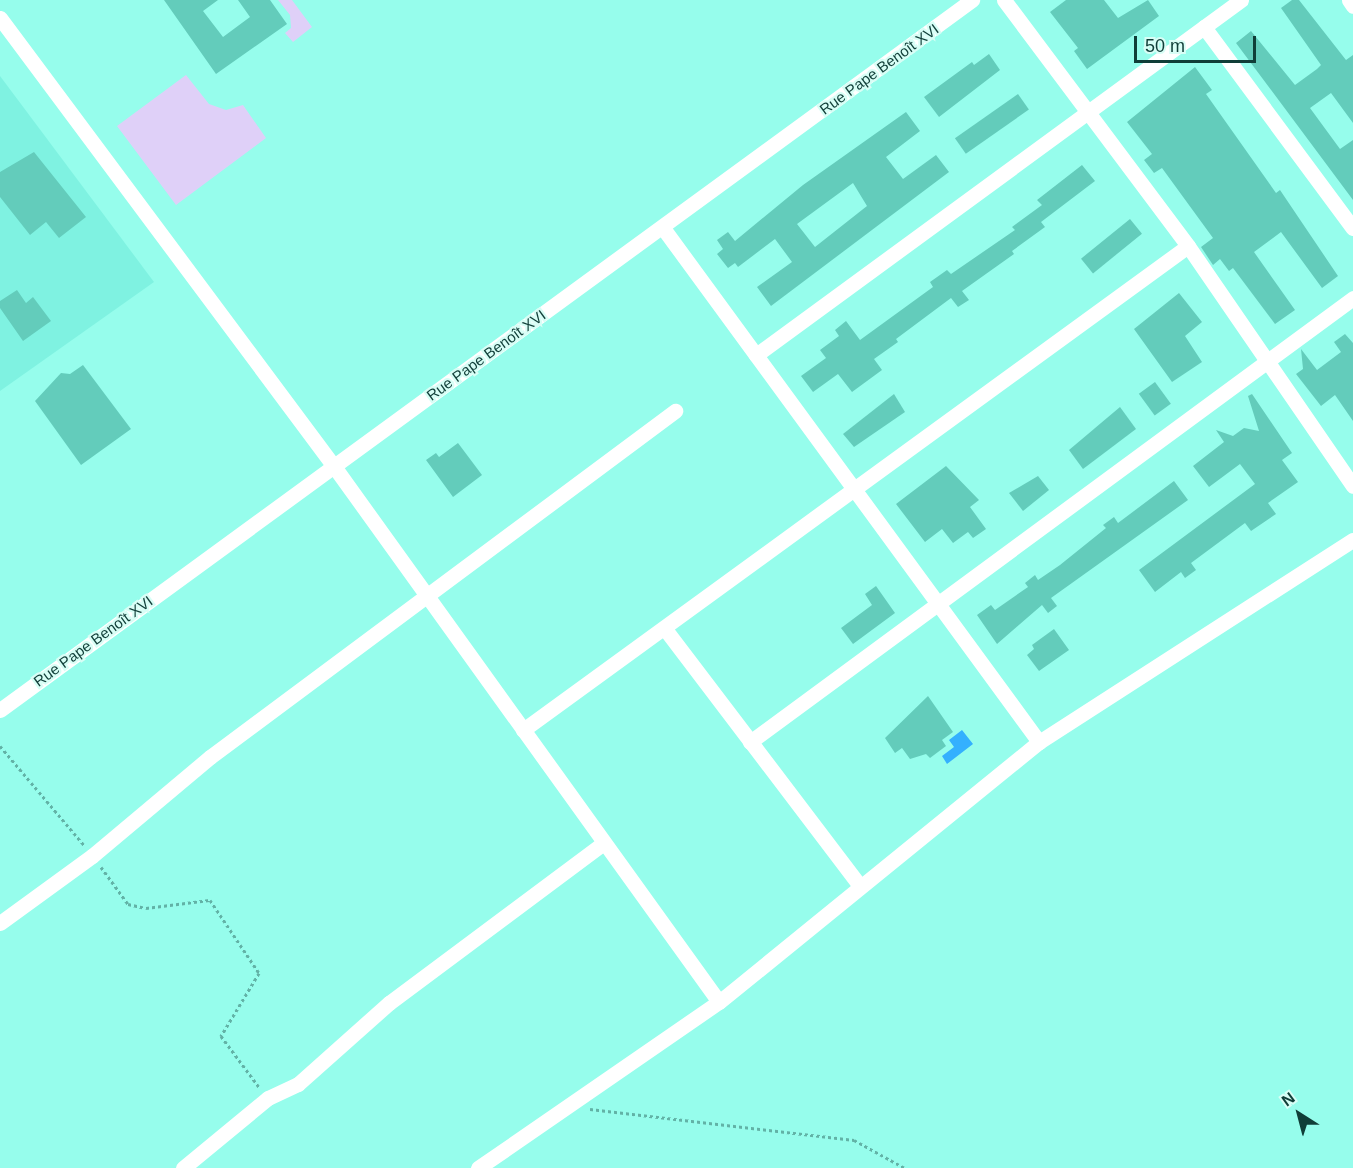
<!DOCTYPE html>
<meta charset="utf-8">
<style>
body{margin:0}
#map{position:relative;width:1353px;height:1168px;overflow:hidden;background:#96fdec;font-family:Helvetica,sans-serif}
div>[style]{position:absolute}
.built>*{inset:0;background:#7ff2e1}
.green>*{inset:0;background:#dfd0f8}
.water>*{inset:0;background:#34b0fe}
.building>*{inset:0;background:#63ccbb;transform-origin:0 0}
.path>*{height:3px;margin-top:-1.5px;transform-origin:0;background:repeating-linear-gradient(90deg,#62b2a6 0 3px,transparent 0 6px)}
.street>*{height:15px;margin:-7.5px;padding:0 7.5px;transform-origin:7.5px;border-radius:7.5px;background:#fff}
span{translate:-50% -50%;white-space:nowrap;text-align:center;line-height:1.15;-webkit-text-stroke:4.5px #d8fef6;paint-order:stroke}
.street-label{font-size:15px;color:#103e38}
.north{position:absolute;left:1269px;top:1084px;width:60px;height:60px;-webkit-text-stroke:4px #d8fef6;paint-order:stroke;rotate:324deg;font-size:16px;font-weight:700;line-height:24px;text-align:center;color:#103e38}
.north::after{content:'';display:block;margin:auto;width:21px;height:27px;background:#103e38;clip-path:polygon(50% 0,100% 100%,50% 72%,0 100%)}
.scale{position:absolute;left:1134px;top:36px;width:122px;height:27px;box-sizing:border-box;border:3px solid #103e38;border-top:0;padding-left:8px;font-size:18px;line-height:21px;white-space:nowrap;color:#103e38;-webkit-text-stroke:4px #d8fef6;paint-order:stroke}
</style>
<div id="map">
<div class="built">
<i style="clip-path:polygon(0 76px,154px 282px,0 391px)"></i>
</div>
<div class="green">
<i style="clip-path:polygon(278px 0,292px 0,312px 27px,293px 42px,285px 33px,291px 28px,290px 15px)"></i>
<i style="clip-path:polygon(186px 75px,209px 104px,226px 110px,243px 105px,266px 138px,176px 205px,117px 126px)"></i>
</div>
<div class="water">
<i style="clip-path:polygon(962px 730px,973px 744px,947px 764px,942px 756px,954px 747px,949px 740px)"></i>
</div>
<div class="building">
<i style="clip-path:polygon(164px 0,218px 0,203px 11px,223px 37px,250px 17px,238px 0,270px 0,287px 24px,216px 74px)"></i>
<i style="clip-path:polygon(1066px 0,1104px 0,1118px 18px,1148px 0,1159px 16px,1087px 69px,1074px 51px,1078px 48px,1050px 12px)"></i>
<i style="clip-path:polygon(1292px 0,1299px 0,1346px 60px,1353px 55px,1353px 123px,1331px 93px,1310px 108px,1340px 149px,1353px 140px,1353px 200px,1236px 43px,1251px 31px,1295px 85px,1317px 69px,1321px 65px,1281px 8px)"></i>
<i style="clip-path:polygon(989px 54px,1000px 70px,939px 117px,924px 97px,972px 62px,974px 65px)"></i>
<i style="clip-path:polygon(1195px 67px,1212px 90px,1206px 94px,1276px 193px,1280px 190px,1338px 276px,1322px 288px,1281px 232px,1254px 252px,1295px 310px,1275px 324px,1233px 268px,1229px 271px,1220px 259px,1213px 265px,1201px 247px,1213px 238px,1162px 168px,1154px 173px,1144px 160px,1152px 154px,1127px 122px)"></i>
<i style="left:1018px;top:94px;width:19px;height:77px;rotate:55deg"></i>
<i style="clip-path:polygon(evenodd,906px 112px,920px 131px,886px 157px,903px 179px,936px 155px,949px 172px,771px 306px,757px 287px,792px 262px,775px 239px,738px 267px,735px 263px,728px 268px,717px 254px,723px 249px,717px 240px,728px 232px,735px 241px,803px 185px,906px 112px,853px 183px,867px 206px,815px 247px,797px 224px,853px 183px)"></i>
<i style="clip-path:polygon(34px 152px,86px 217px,59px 238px,46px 222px,30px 235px,0 197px,0 172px)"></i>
<i style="clip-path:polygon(1082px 165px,1095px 181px,1041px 222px,1045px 227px,1012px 251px,1014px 254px,962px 291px,969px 300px,958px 307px,951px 298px,896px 339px,898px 342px,874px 359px,882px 370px,852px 392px,838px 374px,813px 392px,801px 376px,826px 358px,820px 350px,839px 336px,835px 330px,846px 321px,860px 340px,933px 287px,930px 282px,947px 270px,951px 274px,1015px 230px,1012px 227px,1042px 205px,1037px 200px)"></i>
<i style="left:1130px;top:219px;width:19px;height:63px;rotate:51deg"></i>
<i style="clip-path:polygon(17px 290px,26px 303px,33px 297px,51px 321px,23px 341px,0 308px,0 301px)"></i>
<i style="clip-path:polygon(1179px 293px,1202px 322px,1185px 336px,1202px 362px,1172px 382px,1134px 329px)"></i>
<i style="clip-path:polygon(1345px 334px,1353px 343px,1353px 421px,1335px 395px,1321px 406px,1296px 374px,1303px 369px,1301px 349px,1317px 370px,1341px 352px,1334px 342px)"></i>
<i style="clip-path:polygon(83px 365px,131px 429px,81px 465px,35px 401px,61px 373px,70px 374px)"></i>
<i style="left:1155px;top:382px;width:27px;height:20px;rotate:54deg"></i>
<i style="clip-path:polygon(894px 394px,905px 412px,854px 447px,843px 434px)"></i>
<i style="clip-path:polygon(1252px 394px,1292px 453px,1282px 460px,1298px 482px,1268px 503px,1276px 514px,1251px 531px,1245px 523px,1191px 563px,1196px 570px,1185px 578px,1181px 572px,1155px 592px,1139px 570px,1255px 484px,1240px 464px,1209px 487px,1193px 466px,1224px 442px,1216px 430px,1233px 436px,1244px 428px,1259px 431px,1248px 396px)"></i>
<i style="clip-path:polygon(1120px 407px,1136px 429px,1083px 469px,1069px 450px)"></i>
<i style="clip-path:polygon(458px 443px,482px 475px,453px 497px,426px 460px,436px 453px,439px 457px)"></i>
<i style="clip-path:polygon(946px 466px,979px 500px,970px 507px,986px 529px,973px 538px,968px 532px,953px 543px,942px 529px,925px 542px,896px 504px)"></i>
<i style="clip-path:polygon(1038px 476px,1049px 490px,1023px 511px,1009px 493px)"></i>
<i style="clip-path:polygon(1174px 481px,1188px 500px,1051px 598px,1057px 606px,1048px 613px,1042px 605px,997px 644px,977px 615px,991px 605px,995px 610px,1028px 587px,1025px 583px,1035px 575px,1038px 580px,1060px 565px,1106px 528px,1103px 525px,1114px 517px,1118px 523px)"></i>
<i style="clip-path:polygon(876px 586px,895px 613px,853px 644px,841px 628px,872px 605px,865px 594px)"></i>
<i style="clip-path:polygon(1054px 629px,1069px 650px,1039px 671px,1027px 655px,1034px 649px,1032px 645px)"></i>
<i style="clip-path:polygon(928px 696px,953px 732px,942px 740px,946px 746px,930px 758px,926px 754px,910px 759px,902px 748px,895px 753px,885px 738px)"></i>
</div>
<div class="path">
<i style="left:0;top:746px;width:130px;rotate:49.7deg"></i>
<i style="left:101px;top:867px;width:46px;rotate:53.9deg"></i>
<i style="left:128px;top:904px;width:18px;rotate:13deg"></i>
<i style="left:146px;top:908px;width:64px;rotate:-7.1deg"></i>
<i style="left:210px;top:900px;width:88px;rotate:56.1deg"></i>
<i style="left:259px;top:973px;width:74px;rotate:121.1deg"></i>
<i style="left:221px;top:1036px;width:64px;rotate:53.3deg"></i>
<i style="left:590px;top:1109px;width:266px;rotate:6.7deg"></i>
<i style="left:854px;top:1140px;width:58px;rotate:28.8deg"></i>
</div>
<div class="street">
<i style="left:1004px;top:0;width:307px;rotate:53.2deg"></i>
<i style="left:1188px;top:246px;width:291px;rotate:55.5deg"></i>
<i style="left:1349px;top:0;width:7px;rotate:56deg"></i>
<i style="left:0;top:18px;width:557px;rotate:53.32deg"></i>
<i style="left:333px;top:465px;width:661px;rotate:54.29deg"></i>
<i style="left:1204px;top:27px;width:250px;rotate:53.5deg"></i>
<i style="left:663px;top:228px;width:637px;rotate:53.81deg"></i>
<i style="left:756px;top:355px;width:601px;rotate:-36.2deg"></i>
<i style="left:665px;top:629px;width:321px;rotate:52.8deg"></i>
<i style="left:0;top:710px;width:1204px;rotate:-36.15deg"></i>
<i style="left:523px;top:730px;width:822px;rotate:-36.05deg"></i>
<i style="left:750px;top:742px;width:749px;rotate:-36.36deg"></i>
<i style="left:0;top:923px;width:114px;rotate:-36.1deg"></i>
<i style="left:92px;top:856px;width:154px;rotate:-40deg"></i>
<i style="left:210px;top:757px;width:580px;rotate:-36.65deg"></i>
<i style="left:183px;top:1168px;width:110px;rotate:-39.5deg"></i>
<i style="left:268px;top:1098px;width:33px;rotate:-25deg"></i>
<i style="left:298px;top:1084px;width:122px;rotate:-41.7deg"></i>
<i style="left:389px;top:1003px;width:268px;rotate:-36.7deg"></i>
<i style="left:478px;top:1168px;width:293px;rotate:-34.6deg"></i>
<i style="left:719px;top:1002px;width:412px;rotate:-39.1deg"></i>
<i style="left:1039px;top:742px;width:373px;rotate:-32.8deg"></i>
</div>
<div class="street-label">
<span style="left:879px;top:69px;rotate:-36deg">Rue Pape Benoît XVI</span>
<span style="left:486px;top:355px;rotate:-36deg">Rue Pape Benoît XVI</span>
<span style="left:93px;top:641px;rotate:-36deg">Rue Pape Benoît XVI</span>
</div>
<div class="north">N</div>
<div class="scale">50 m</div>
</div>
